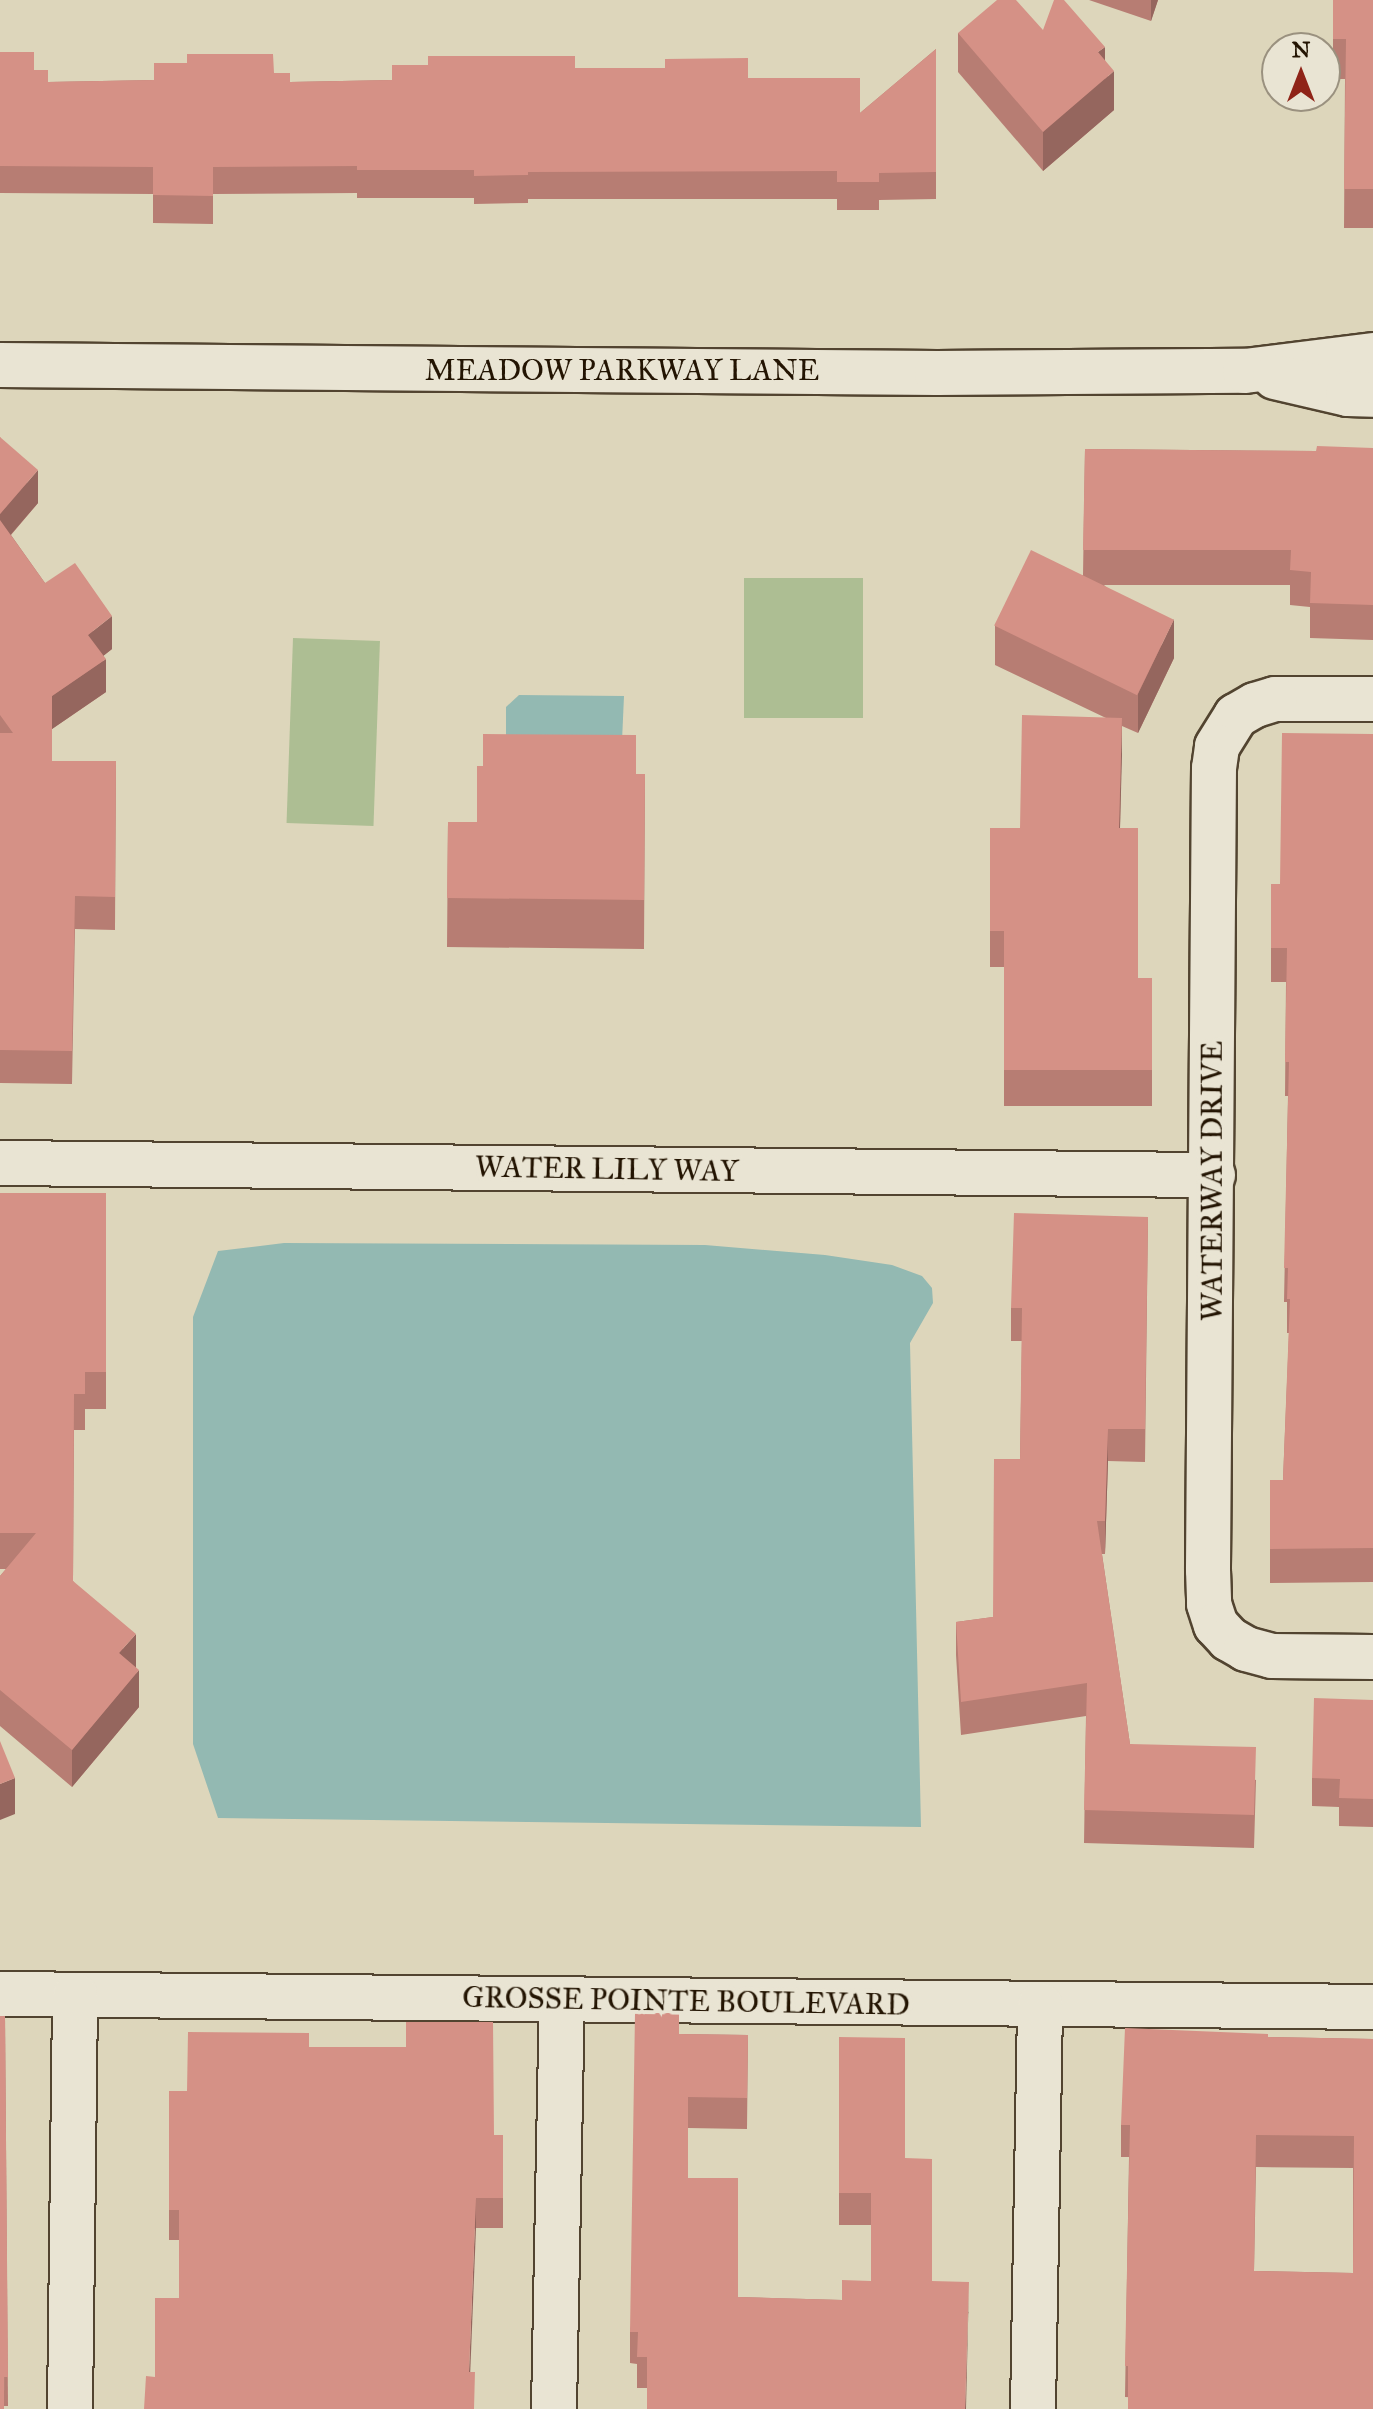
<!DOCTYPE html>
<style>
body{margin:0}
#map{position:relative;width:1373px;height:2409px;overflow:hidden;background:#ddd6bb;font-family:"IM FELL Great Primer",serif}
div>[style]{position:absolute}
.green>*{inset:0;background:#adbe93;transform-origin:0 0}
.water>*{inset:0;background:#93b9b2}
.roads{filter:drop-shadow(2px 0 #524430) drop-shadow(-2px 0 #524430) drop-shadow(0 2px #524430) drop-shadow(0 -2px #524430)}
.minor>*{height:44px;margin:-22px;padding:0 22px;transform-origin:22px;border-radius:22px;background:#e9e4d3}
.wall>*{inset:0;background:#b77d73}
.shaded-wall>*{inset:0;background:#95665e}
.building>*{inset:0;background:#d59186;transform-origin:0 0}
span{translate:-50% -50%;white-space:nowrap;text-align:center;line-height:1.15;-webkit-text-stroke:8px #e9e4d3;paint-order:stroke}
.street-label{font-size:30px;color:#231402}
.north{position:absolute;left:1261px;top:32px;width:80px;height:80px;box-sizing:border-box;background:#e9e4d3;border:2px solid #9a917f;border-radius:50%;rotate:0deg;font-size:22px;font-weight:700;line-height:32px;text-align:center;color:#231402}
.north::after{content:'';display:block;margin:auto;width:28px;height:36px;background:#8f2418;clip-path:polygon(50% 0,100% 100%,50% 72%,0 100%)}
</style>
<div id="map">
<div class="green">
<i style="left:744px;top:578px;width:119px;height:140px"></i>
<i style="left:293px;top:638px;width:87px;height:185px;rotate:2deg"></i>
</div>
<div class="water">
<i style="clip-path:polygon(519px 695px,624px 696px,622px 741px,506px 769px,506px 707px)"></i>
<i style="clip-path:polygon(284px 1243px,705px 1245px,825px 1255px,892px 1265px,922px 1276px,932px 1288px,933px 1303px,910px 1343px,921px 1827px,218px 1818px,193px 1744px,193px 1317px,218px 1251px)"></i>
</div>
<div class="roads">
<div class="minor">
<i style="left:0;top:365px;width:937px;rotate:0.49deg"></i>
<i style="left:937px;top:373px;width:308px;rotate:-0.4deg"></i>
<i style="left:1245px;top:371px;width:129px;rotate:-7.1deg"></i>
<i style="left:1275px;top:377px;width:75px;rotate:13.1deg"></i>
<i style="left:1348px;top:394px;width:25px;rotate:2deg"></i>
<i style="left:1373px;top:699px;width:98px;rotate:180deg"></i>
<i style="left:1275px;top:699px;width:21px;rotate:163deg"></i>
<i style="left:1255px;top:705px;width:22px;rotate:150deg"></i>
<i style="left:1236px;top:716px;width:36px;rotate:122deg"></i>
<i style="left:1217px;top:747px;width:21px;rotate:98deg"></i>
<i style="left:1214px;top:768px;width:802px;rotate:90.43deg"></i>
<i style="left:1208px;top:1570px;width:34px;rotate:88deg"></i>
<i style="left:1209px;top:1604px;width:22px;rotate:72deg"></i>
<i style="left:1216px;top:1625px;width:19px;rotate:47deg"></i>
<i style="left:1229px;top:1639px;width:20px;rotate:30deg"></i>
<i style="left:1246px;top:1649px;width:27px;rotate:15deg"></i>
<i style="left:1272px;top:1656px;width:101px;rotate:0.6deg"></i>
<i style="left:0;top:1163px;width:1213px;rotate:0.57deg"></i>
<i style="left:0;top:1994px;width:1373px;rotate:0.54deg"></i>
<i style="left:70px;top:2409px;width:414px;rotate:-89.3deg"></i>
<i style="left:554px;top:2409px;width:409px;rotate:-88.9deg"></i>
<i style="left:1033px;top:2409px;width:404px;rotate:-89deg"></i>
</div>
</div>
<div class="wall">
<i style="clip-path:polygon(1089px 0,1158px 0,1151px 21px)"></i>
<i style="clip-path:polygon(1333px 0,1373px 0,1373px 228px,1344px 228px,1345px 79px,1333px 79px)"></i>
<i style="clip-path:polygon(1043px 30px,1105px 60px,1114px 110px,1043px 171px,958px 72px,958px 33px)"></i>
<i style="clip-path:polygon(936px 49px,936px 199px,879px 200px,879px 210px,837px 210px,837px 199px,528px 199px,528px 203px,474px 204px,474px 198px,357px 198px,357px 193px,213px 194px,213px 224px,153px 223px,153px 194px,0 193px,0 52px,34px 70px,48px 82px,154px 80px,274px 73px,290px 82px,392px 80px,575px 68px,748px 78px,860px 113px)"></i>
<i style="clip-path:polygon(0 437px,38px 503px,11px 535px,45px 583px,112px 649px,103px 656px,106px 692px,52px 729px,52px 761px,116px 761px,115px 930px,75px 929px,72px 1084px,0 1083px)"></i>
<i style="clip-path:polygon(1373px 448px,1373px 640px,1310px 638px,1310px 607px,1290px 605px,1290px 585px,1104px 585px,1174px 658px,1138px 733px,1122px 726px,1120px 828px,1138px 978px,1152px 978px,1152px 1106px,1004px 1106px,1004px 967px,990px 967px,990px 828px,1020px 828px,1106px 718px,995px 665px,995px 626px,1083px 575px,1085px 449px,1316px 451px)"></i>
<i style="clip-path:polygon(1373px 734px,1373px 1582px,1270px 1583px,1270px 1480px,1283px 1480px,1289px 1333px,1287px 1333px,1287px 1302px,1284px 1302px,1288px 1096px,1285px 1096px,1286px 982px,1271px 982px,1271px 884px,1280px 884px)"></i>
<i style="clip-path:polygon(636px 774px,645px 774px,644px 949px,447px 947px,448px 822px,477px 822px)"></i>
<i style="clip-path:polygon(0 1193px,106px 1193px,106px 1409px,85px 1409px,85px 1430px,74px 1430px,73px 1581px,136px 1667px,139px 1707px,72px 1787px,0 1726px,0 1576px,6px 1569px,0 1569px)"></i>
<i style="clip-path:polygon(1148px 1217px,1145px 1462px,1108px 1461px,1105px 1554px,1102px 1554px,1130px 1744px,1256px 1780px,1254px 1848px,1084px 1843px,1086px 1716px,961px 1735px,956px 1655px,956px 1622px,993px 1617px,1020px 1459px,1022px 1341px,1011px 1341px,1011px 1308px)"></i>
<i style="clip-path:polygon(1373px 1700px,1373px 1827px,1339px 1826px,1339px 1807px,1312px 1806px,1312px 1778px)"></i>
<i style="clip-path:polygon(5px 2016px,8px 2406px,4px 2406px)"></i>
<i style="clip-path:polygon(679px 2034px,748px 2035px,747px 2129px,688px 2128px,688px 2178px,738px 2297px,842px 2300px,871px 2281px,871px 2225px,839px 2225px,839px 2037px,905px 2158px,932px 2281px,969px 2313px,647px 2388px,637px 2388px,637px 2364px,630px 2363px,630px 2332px)"></i>
<i style="clip-path:polygon(evenodd,1268px 2037px,1373px 2039px,1373px 2409px,1125px 2397px,1129px 2157px,1121px 2157px,1121px 2125px,1268px 2037px,1256px 2167px,1353px 2168px,1353px 2273px,1254px 2271px,1256px 2167px)"></i>
<i style="clip-path:polygon(309px 2047px,494px 2135px,503px 2135px,503px 2228px,476px 2228px,155px 2377px,179px 2298px,179px 2240px,169px 2240px,169px 2091px,187px 2091px)"></i>
</div>
<div class="shaded-wall">
<i style="clip-path:polygon(1151px 0,1158px 0,1151px 21px)"></i>
<i style="clip-path:polygon(1105px 47px,1105px 79px,1114px 71px,1114px 110px,1043px 171px,1043px 132px,1098px 52px)"></i>
<i style="clip-path:polygon(38px 470px,38px 503px,0 547px,0 514px)"></i>
<i style="clip-path:polygon(112px 616px,112px 649px,88px 668px,88px 635px)"></i>
<i style="clip-path:polygon(1174px 619px,1174px 658px,1138px 733px,1138px 694px)"></i>
<i style="clip-path:polygon(106px 659px,106px 692px,52px 729px,52px 696px)"></i>
<i style="clip-path:polygon(1122px 718px,1122px 755px,1119px 865px,1119px 828px)"></i>
<i style="clip-path:polygon(1108px 1429px,1108px 1461px,1105px 1554px,1105px 1521px)"></i>
<i style="clip-path:polygon(136px 1634px,136px 1670px,119px 1653px)"></i>
<i style="clip-path:polygon(139px 1670px,139px 1707px,72px 1787px,72px 1750px)"></i>
<i style="clip-path:polygon(15px 1778px,15px 1814px,0 1820px,0 1784px)"></i>
<i style="clip-path:polygon(476px 2198px,476px 2228px,469px 2403px,469px 2372px)"></i>
<i style="clip-path:polygon(969px 2282px,966px 2409px,965px 2409px)"></i>
</div>
<div class="building">
<i style="clip-path:polygon(997px 0,1016px 0,1043px 30px,1054px 0,1064px 0,1105px 47px,1098px 52px,1114px 71px,1043px 132px,958px 33px)"></i>
<i style="clip-path:polygon(1333px 0,1373px 0,1373px 189px,1344px 189px,1346px 39px,1333px 39px)"></i>
<i style="clip-path:polygon(936px 49px,936px 172px,879px 173px,879px 182px,837px 182px,837px 171px,528px 172px,528px 175px,474px 176px,474px 170px,357px 170px,357px 166px,213px 167px,213px 196px,153px 195px,153px 167px,0 166px,0 52px,34px 52px,34px 70px,48px 70px,48px 82px,154px 80px,154px 63px,187px 63px,187px 54px,273px 54px,274px 73px,290px 73px,290px 82px,392px 80px,392px 65px,428px 65px,428px 56px,575px 56px,575px 68px,665px 68px,665px 59px,748px 58px,748px 78px,860px 78px,860px 113px)"></i>
<i style="clip-path:polygon(0 437px,38px 470px,0 514px)"></i>
<i style="clip-path:polygon(1317px 446px,1373px 448px,1373px 605px,1310px 603px,1311px 572px,1290px 570px,1291px 550px,1083px 550px,1085px 449px,1316px 451px)"></i>
<i style="clip-path:polygon(0 520px,45px 583px,75px 563px,112px 616px,88px 635px,106px 659px,52px 696px,52px 761px,116px 761px,115px 897px,75px 896px,72px 1051px,0 1050px,0 733px,13px 733px,0 715px)"></i>
<i style="left:1031px;top:550px;width:159px;height:84px;rotate:26deg"></i>
<i style="clip-path:polygon(1022px 715px,1122px 718px,1119px 828px,1138px 828px,1138px 978px,1152px 978px,1152px 1070px,1004px 1070px,1004px 931px,990px 931px,990px 828px,1020px 828px)"></i>
<i style="clip-path:polygon(1282px 733px,1373px 734px,1373px 1548px,1270px 1549px,1270px 1480px,1283px 1480px,1290px 1299px,1287px 1299px,1288px 1268px,1284px 1268px,1289px 1062px,1285px 1062px,1287px 948px,1271px 948px,1271px 884px,1280px 884px)"></i>
<i style="clip-path:polygon(483px 734px,636px 735px,636px 774px,645px 774px,644px 900px,447px 898px,448px 822px,477px 822px,477px 766px,483px 766px)"></i>
<i style="clip-path:polygon(0 1193px,106px 1193px,106px 1372px,85px 1372px,85px 1394px,74px 1394px,73px 1581px,136px 1634px,119px 1653px,139px 1670px,72px 1750px,0 1690px,0 1576px,36px 1533px,0 1533px)"></i>
<i style="clip-path:polygon(1014px 1213px,1148px 1217px,1145px 1429px,1108px 1429px,1105px 1521px,1097px 1521px,1130px 1744px,1256px 1747px,1254px 1815px,1084px 1810px,1087px 1683px,961px 1702px,956px 1622px,993px 1617px,994px 1459px,1020px 1459px,1022px 1308px,1011px 1308px)"></i>
<i style="clip-path:polygon(1314px 1698px,1373px 1700px,1373px 1799px,1339px 1798px,1340px 1779px,1312px 1778px)"></i>
<i style="clip-path:polygon(0 1741px,15px 1778px,0 1784px)"></i>
<i style="clip-path:polygon(635px 2013px,679px 2013px,679px 2034px,748px 2035px,747px 2098px,688px 2097px,688px 2178px,738px 2178px,738px 2297px,842px 2300px,842px 2280px,871px 2281px,871px 2193px,839px 2193px,839px 2037px,905px 2038px,905px 2158px,932px 2159px,932px 2281px,969px 2282px,965px 2409px,647px 2409px,647px 2357px,637px 2357px,638px 2332px,630px 2332px)"></i>
<i style="clip-path:polygon(0 2016px,5px 2016px,8px 2377px,4px 2377px,4px 2409px,0 2409px)"></i>
<i style="clip-path:polygon(406px 2022px,493px 2022px,494px 2135px,503px 2135px,503px 2198px,476px 2198px,469px 2372px,475px 2372px,474px 2409px,144px 2409px,146px 2376px,155px 2377px,155px 2298px,179px 2298px,179px 2210px,169px 2210px,169px 2091px,187px 2091px,188px 2032px,309px 2033px,309px 2047px,406px 2047px)"></i>
<i style="clip-path:polygon(evenodd,1125px 2028px,1268px 2034px,1268px 2037px,1373px 2039px,1373px 2409px,1128px 2409px,1128px 2366px,1125px 2366px,1130px 2125px,1121px 2125px,1125px 2028px,1256px 2135px,1354px 2136px,1353px 2273px,1254px 2271px,1256px 2135px)"></i>
</div>
<div class="street-label">
<span style="left:622px;top:370px">MEADOW PARKWAY LANE</span>
<span style="left:607px;top:1169px;rotate:1deg">WATER LILY WAY</span>
<span style="left:1212px;top:1181px;rotate:-90deg">WATERWAY DRIVE</span>
<span style="left:686px;top:2001px;rotate:1deg">GROSSE POINTE BOULEVARD</span>
</div>
<div class="north">N</div>
</div>
